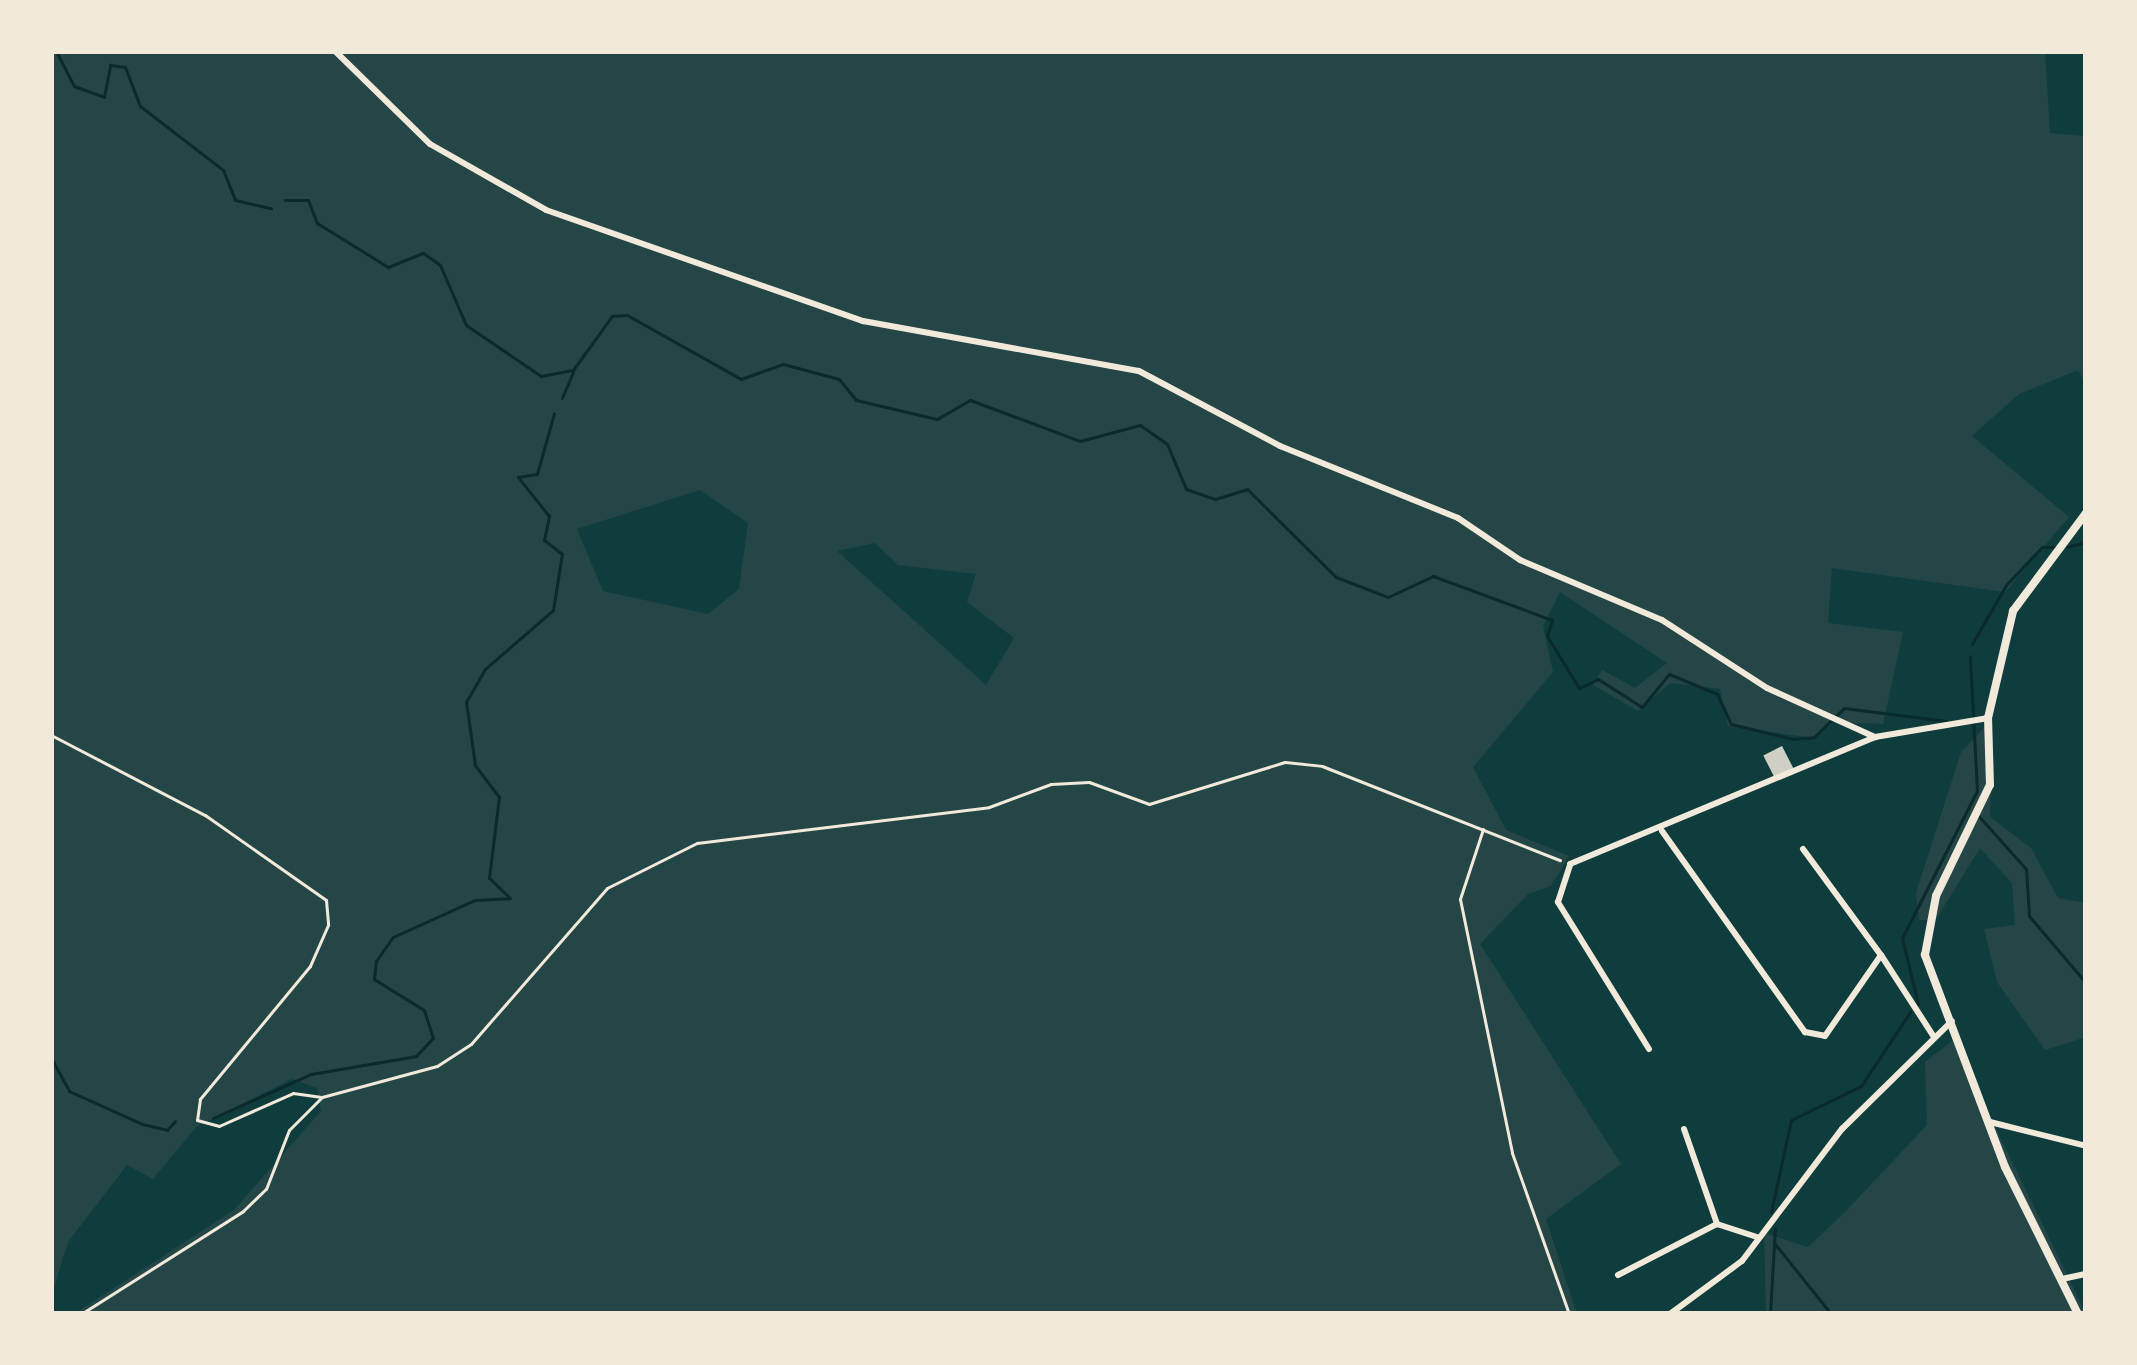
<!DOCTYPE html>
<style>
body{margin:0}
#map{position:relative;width:2137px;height:1365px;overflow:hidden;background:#0f3d3e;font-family:Spectral,serif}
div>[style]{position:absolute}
.green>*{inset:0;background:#244646}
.stream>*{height:3px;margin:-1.5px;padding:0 1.5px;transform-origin:1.5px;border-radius:1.5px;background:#0a2a2b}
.building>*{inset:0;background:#cfcfc3;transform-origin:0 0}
.path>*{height:3px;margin:-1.5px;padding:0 1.5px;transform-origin:1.5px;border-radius:1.5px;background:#f1e9da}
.minor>*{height:6px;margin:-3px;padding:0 3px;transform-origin:3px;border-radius:3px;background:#f1e9da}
.tertiary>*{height:8px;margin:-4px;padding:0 4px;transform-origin:4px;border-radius:4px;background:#f1e9da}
span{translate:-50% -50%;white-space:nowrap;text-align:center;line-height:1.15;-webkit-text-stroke:12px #f1e9da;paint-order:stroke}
.frame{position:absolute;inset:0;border:54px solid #f1e9da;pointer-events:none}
</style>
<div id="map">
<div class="green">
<i style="clip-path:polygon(evenodd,51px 51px,2045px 51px,2050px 133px,2086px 136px,2086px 385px,2078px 370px,2019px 394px,1972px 436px,2069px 517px,2005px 592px,1832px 568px,1828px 623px,1903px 632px,1883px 724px,1834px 722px,1813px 738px,1728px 726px,1720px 689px,1670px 683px,1638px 711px,1593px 685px,1602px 670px,1635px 688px,1667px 663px,1560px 592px,1543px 626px,1553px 672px,1473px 767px,1506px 830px,1569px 856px,1551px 886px,1528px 894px,1480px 944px,1621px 1164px,1546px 1219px,1577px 1314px,74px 1314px,234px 1210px,321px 1111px,317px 1088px,292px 1079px,196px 1127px,153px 1179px,127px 1165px,68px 1242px,51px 1297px,51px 51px,700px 490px,748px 523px,739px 589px,708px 614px,603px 591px,577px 529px,700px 490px,51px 51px,875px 543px,898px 565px,976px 574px,967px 602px,1014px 638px,986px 685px,837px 551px,875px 543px)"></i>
<i style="clip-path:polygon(1993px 718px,1990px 817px,2031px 848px,2058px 898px,2086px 903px,2086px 1037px,2045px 1050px,1997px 982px,1984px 929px,2015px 925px,2012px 883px,1980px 848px,1935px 921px,1919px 920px,1916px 893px,1961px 752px)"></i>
<i style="clip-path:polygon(1953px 1040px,2086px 1314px,1766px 1314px,1764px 1233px,1808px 1247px,1845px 1212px,1927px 1125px,1925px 1062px)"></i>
</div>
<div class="stream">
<i style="left:56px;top:51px;width:39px;rotate:63deg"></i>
<i style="left:74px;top:86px;width:32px;rotate:20deg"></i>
<i style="left:104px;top:97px;width:33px;rotate:-79deg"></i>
<i style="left:110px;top:65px;width:15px;rotate:8deg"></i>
<i style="left:125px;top:67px;width:42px;rotate:69deg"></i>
<i style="left:140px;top:106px;width:105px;rotate:37.6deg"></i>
<i style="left:223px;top:170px;width:32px;rotate:68deg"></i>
<i style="left:235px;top:200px;width:37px;rotate:13deg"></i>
<i style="left:285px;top:200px;width:23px"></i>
<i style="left:308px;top:200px;width:25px;rotate:69deg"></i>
<i style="left:317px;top:223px;width:84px;rotate:31.8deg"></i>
<i style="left:388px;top:267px;width:38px;rotate:-22deg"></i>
<i style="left:423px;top:253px;width:21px;rotate:35deg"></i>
<i style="left:440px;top:265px;width:65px;rotate:66.6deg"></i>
<i style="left:466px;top:325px;width:91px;rotate:34.2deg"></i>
<i style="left:541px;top:376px;width:33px;rotate:-11deg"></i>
<i style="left:573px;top:370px;width:67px;rotate:-54.2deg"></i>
<i style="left:612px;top:316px;width:15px;rotate:-4deg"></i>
<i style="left:627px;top:315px;width:131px;rotate:29.3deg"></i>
<i style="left:741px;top:379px;width:45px;rotate:-19.7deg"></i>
<i style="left:783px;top:364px;width:58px;rotate:15deg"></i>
<i style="left:839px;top:379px;width:27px;rotate:51deg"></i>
<i style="left:856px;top:400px;width:83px;rotate:13.2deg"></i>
<i style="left:937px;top:419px;width:38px;rotate:-30deg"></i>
<i style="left:970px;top:400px;width:117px;rotate:20.4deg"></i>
<i style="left:1080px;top:441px;width:62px;rotate:-14.9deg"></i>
<i style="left:1140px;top:425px;width:33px;rotate:35deg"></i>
<i style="left:1167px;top:444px;width:49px;rotate:67.1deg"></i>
<i style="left:1186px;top:489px;width:31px;rotate:19deg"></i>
<i style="left:1215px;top:499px;width:34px;rotate:-17deg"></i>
<i style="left:1247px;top:489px;width:125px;rotate:44.7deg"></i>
<i style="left:1336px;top:577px;width:56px;rotate:21deg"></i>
<i style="left:1388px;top:597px;width:50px;rotate:-25deg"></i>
<i style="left:1433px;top:576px;width:127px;rotate:20.3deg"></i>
<i style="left:1552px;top:620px;width:17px;rotate:107deg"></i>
<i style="left:1547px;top:636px;width:61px;rotate:58.4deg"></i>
<i style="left:1579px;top:688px;width:21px;rotate:-25deg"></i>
<i style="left:1598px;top:679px;width:52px;rotate:32.5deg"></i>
<i style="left:1642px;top:707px;width:43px;rotate:-50.7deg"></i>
<i style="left:1669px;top:674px;width:52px;rotate:22.6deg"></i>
<i style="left:1717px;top:694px;width:33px;rotate:65deg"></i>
<i style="left:1731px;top:724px;width:64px;rotate:13.6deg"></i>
<i style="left:1793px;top:739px;width:21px;rotate:-5deg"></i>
<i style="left:1814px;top:737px;width:42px;rotate:-44deg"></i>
<i style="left:1844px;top:708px;width:103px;rotate:7.3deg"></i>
<i style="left:562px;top:398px;width:28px;rotate:-67deg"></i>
<i style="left:2067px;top:547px;width:20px;rotate:-15deg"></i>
<i style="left:1972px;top:644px;width:68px;rotate:-60deg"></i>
<i style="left:2006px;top:585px;width:52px;rotate:-46.5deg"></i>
<i style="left:2042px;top:547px;width:15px"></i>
<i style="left:1976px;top:813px;width:75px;rotate:48.2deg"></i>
<i style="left:2026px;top:869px;width:47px;rotate:86.3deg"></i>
<i style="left:2029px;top:916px;width:88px;rotate:49.6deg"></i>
<i style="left:1918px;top:1004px;width:68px;rotate:-103.6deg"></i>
<i style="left:1902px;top:938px;width:165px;rotate:-63deg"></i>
<i style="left:1977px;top:791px;width:135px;rotate:-93deg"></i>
<i style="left:51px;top:1058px;width:38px;rotate:61deg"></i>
<i style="left:69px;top:1091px;width:80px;rotate:24.3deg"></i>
<i style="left:142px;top:1124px;width:26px;rotate:13deg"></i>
<i style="left:167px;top:1130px;width:12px;rotate:-48deg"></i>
<i style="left:213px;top:1118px;width:107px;rotate:-24.2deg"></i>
<i style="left:311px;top:1074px;width:107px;rotate:-9.7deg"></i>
<i style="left:416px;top:1056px;width:25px;rotate:-47deg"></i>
<i style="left:433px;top:1038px;width:29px;rotate:-108deg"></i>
<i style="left:424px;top:1010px;width:59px;rotate:-148.2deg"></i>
<i style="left:374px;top:979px;width:18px;rotate:-84deg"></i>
<i style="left:376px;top:961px;width:29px;rotate:-55deg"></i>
<i style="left:393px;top:937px;width:90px;rotate:-24.3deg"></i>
<i style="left:475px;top:900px;width:35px;rotate:-3deg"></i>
<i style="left:510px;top:898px;width:29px;rotate:-136deg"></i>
<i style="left:489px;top:878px;width:82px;rotate:-83deg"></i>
<i style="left:499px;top:797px;width:40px;rotate:-127deg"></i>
<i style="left:475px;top:765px;width:64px;rotate:-98.1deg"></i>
<i style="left:466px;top:702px;width:38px;rotate:-60deg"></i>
<i style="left:485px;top:669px;width:90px;rotate:-40.9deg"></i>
<i style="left:553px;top:610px;width:57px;rotate:-80.9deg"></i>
<i style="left:562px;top:554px;width:23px;rotate:-142deg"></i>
<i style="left:544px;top:540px;width:25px;rotate:-78deg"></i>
<i style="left:549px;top:516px;width:50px;rotate:-128.5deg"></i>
<i style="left:518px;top:477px;width:19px;rotate:-9deg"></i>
<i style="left:537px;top:474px;width:63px;rotate:-74.4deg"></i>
<i style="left:1771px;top:1212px;width:94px;rotate:-77.7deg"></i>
<i style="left:1791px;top:1120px;width:78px;rotate:-25.9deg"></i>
<i style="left:1861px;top:1086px;width:89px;rotate:-56.5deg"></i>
<i style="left:1775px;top:1244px;width:90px;rotate:51.3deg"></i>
<i style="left:1770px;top:1314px;width:86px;rotate:-86.7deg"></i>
</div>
<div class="building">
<i style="left:1782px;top:746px;width:25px;height:21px;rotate:63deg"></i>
</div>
<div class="path">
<i style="left:51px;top:735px;width:174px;rotate:27.5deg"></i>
<i style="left:205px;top:815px;width:148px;rotate:35.1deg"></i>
<i style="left:326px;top:900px;width:25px;rotate:85deg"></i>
<i style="left:328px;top:925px;width:45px;rotate:113.7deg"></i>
<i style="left:310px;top:966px;width:173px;rotate:129.6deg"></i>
<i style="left:200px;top:1099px;width:21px;rotate:98deg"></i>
<i style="left:197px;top:1120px;width:23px;rotate:15deg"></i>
<i style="left:219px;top:1126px;width:81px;rotate:-24deg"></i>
<i style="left:293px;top:1093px;width:27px;rotate:8deg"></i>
<i style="left:1483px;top:829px;width:74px;rotate:108.2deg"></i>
<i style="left:1460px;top:899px;width:259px;rotate:78.4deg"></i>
<i style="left:1512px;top:1153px;width:171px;rotate:70.5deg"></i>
<i style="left:81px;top:1314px;width:192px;rotate:-32.4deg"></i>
<i style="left:243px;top:1211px;width:32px;rotate:-44deg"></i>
<i style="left:266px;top:1189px;width:63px;rotate:-68.7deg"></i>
<i style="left:289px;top:1130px;width:47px;rotate:-45deg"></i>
<i style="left:322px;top:1097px;width:119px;rotate:-15.1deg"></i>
<i style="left:437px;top:1066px;width:40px;rotate:-32.9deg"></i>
<i style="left:471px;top:1044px;width:207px;rotate:-48.9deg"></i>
<i style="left:607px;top:888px;width:101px;rotate:-26.6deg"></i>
<i style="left:697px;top:843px;width:294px;rotate:-7deg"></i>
<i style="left:989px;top:807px;width:66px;rotate:-20.4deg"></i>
<i style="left:1051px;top:784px;width:38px;rotate:-3deg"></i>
<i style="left:1089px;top:782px;width:64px;rotate:20.1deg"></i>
<i style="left:1149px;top:804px;width:142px;rotate:-17.2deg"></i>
<i style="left:1285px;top:762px;width:37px;rotate:6deg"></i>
<i style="left:1322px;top:766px;width:256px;rotate:21.6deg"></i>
</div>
<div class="minor">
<i style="left:335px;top:51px;width:133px;rotate:44.4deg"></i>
<i style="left:430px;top:144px;width:133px;rotate:29.6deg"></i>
<i style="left:546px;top:210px;width:336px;rotate:19.3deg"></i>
<i style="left:863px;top:321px;width:280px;rotate:10.3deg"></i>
<i style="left:1139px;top:371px;width:160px;rotate:28deg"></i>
<i style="left:1280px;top:446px;width:192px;rotate:22deg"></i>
<i style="left:1458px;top:518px;width:75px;rotate:34.1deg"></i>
<i style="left:1520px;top:560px;width:154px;rotate:22.9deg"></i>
<i style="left:1662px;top:620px;width:125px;rotate:32.9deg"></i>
<i style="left:1767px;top:688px;width:119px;rotate:24.4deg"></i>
<i style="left:1662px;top:831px;width:247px;rotate:54.6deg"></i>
<i style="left:1805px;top:1032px;width:20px;rotate:11deg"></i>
<i style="left:1825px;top:1036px;width:98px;rotate:-55.3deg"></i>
<i style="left:1881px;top:955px;width:98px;rotate:57.1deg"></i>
<i style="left:1803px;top:849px;width:132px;rotate:53.7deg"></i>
<i style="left:1649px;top:1049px;width:173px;rotate:-121.8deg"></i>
<i style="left:1558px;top:902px;width:40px;rotate:-72deg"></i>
<i style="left:1570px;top:864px;width:330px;rotate:-22.6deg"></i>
<i style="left:1875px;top:737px;width:115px;rotate:-9.5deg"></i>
<i style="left:1990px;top:1122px;width:99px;rotate:14deg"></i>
<i style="left:1684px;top:1129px;width:101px;rotate:70.8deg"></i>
<i style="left:1717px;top:1224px;width:42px;rotate:18deg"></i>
<i style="left:1618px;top:1275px;width:111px;rotate:-27.3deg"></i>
<i style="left:2062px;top:1279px;width:25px;rotate:-12deg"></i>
<i style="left:1670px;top:1314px;width:89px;rotate:-36.4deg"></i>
<i style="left:1742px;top:1261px;width:166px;rotate:-52.9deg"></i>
<i style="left:1842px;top:1129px;width:154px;rotate:-44.5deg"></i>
</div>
<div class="tertiary">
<i style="left:2078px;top:1314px;width:164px;rotate:-116.4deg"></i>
<i style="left:2005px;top:1167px;width:227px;rotate:-110.7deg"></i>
<i style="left:1925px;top:955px;width:60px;rotate:-79.4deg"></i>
<i style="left:1936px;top:896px;width:123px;rotate:-64.1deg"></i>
<i style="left:1990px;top:785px;width:67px;rotate:-91.7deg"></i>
<i style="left:1988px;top:718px;width:110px;rotate:-76.8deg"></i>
<i style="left:2013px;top:611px;width:122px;rotate:-53.3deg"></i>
</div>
<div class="frame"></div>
</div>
